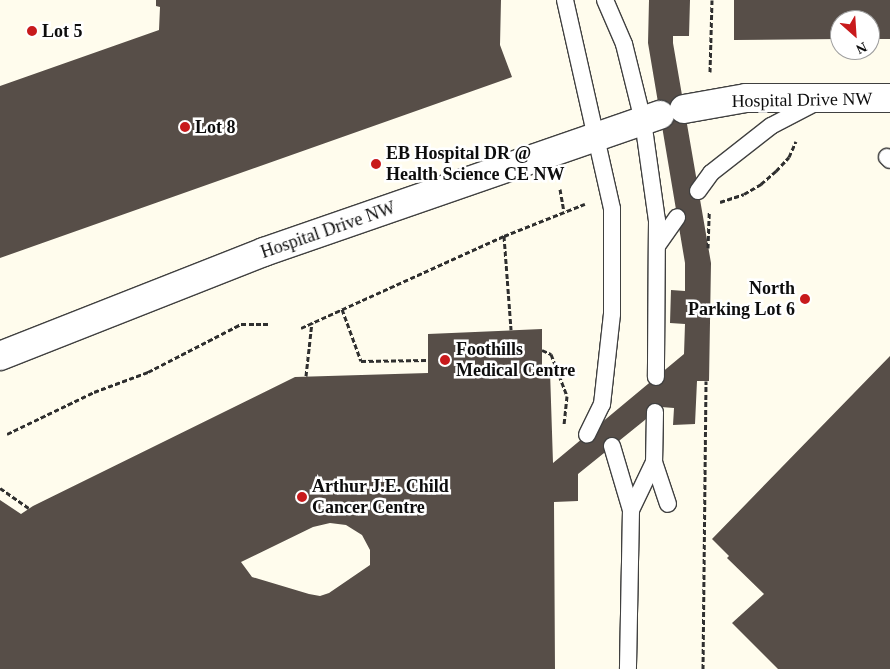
<!DOCTYPE html>
<style>
body{margin:0}
#map{position:relative;width:890px;height:669px;overflow:hidden;background:#fffced;font-family:Georgia,serif}
div>[style]{position:absolute}
.building>*{inset:0;background:#574e48}
.path>*{height:3px;margin-top:-1.5px;transform-origin:0;background:repeating-linear-gradient(90deg,#2f2f2f 0 5px,transparent 0 7.5px)}
.roads{filter:drop-shadow(1px 0 #404040) drop-shadow(-1px 0 #404040) drop-shadow(0 1px #404040) drop-shadow(0 -1px #404040)}
.service>*{height:16px;margin:-8px;padding:0 8px;transform-origin:8px;border-radius:8px;background:#fff}
.minor>*{height:28px;margin:-14px;padding:0 14px;transform-origin:14px;border-radius:14px;background:#fff}
.dots>*{width:14px;height:14px;translate:-50% -50%;box-sizing:border-box;border:2px solid #fff;border-radius:50%}
span{translate:-50% -50%;white-space:nowrap;text-align:center;line-height:1.15;-webkit-text-stroke:5px #fff;paint-order:stroke}
.poi-label{font-size:18px;color:#0d0d0d;font-weight:700}
.left{translate:0 -50%;text-align:left}
.right{translate:-100% -50%;text-align:right}
.street-label{font-size:18px;color:#0d0d0d}
.north{position:absolute;left:830px;top:10px;width:50px;height:50px;box-sizing:border-box;background:#fff;border:1px solid #9e9e9e;border-radius:50%;rotate:154deg;font-size:14px;font-weight:700;line-height:20px;text-align:center;color:#0d0d0d}
.north::after{content:'';display:block;margin:auto;width:18px;height:22px;background:#c81a1c;clip-path:polygon(50% 0,100% 100%,50% 72%,0 100%)}
</style>
<div id="map">
<div class="building">
<i style="clip-path:polygon(156px 0,501px 0,500px 45px,512px 77px,0 258px,0 86px,159px 30px,160px 7px,156px 6px)"></i>
<i style="clip-path:polygon(evenodd,649px 0,690px 0,689px 36px,673px 36px,673px 43px,711px 263px,709px 381px,697px 381px,695px 424px,673px 425px,674px 408px,661px 407px,578px 474px,578px 501px,554px 502px,555px 669px,0 669px,0 500px,21px 514px,33px 506px,295px 377px,428px 373px,428px 334px,542px 329px,542px 371px,550px 371px,553px 463px,684px 354px,685px 324px,670px 323px,671px 290px,685px 291px,685px 263px,648px 43px,649px 0,330px 523px,346px 525px,362px 535px,370px 550px,370px 565px,329px 593px,320px 596px,309px 594px,252px 577px,241px 562px,313px 527px,330px 523px)"></i>
<i style="clip-path:polygon(734px 0,890px 0,890px 39px,870px 39px,870px 20px,840px 20px,840px 39px,734px 40px)"></i>
<i style="clip-path:polygon(890px 356px,890px 669px,778px 669px,732px 623px,764px 594px,727px 558px,729px 556px,712px 539px)"></i>
</div>
<div class="path">
<i style="left:710px;top:72px;width:72px;rotate:-88.4deg"></i>
<i style="left:560px;top:189px;width:23px;rotate:80deg"></i>
<i style="left:720px;top:202px;width:25px;rotate:-18deg"></i>
<i style="left:744px;top:194px;width:20px;rotate:-30deg"></i>
<i style="left:761px;top:184px;width:20px;rotate:-41deg"></i>
<i style="left:776px;top:171px;width:19px;rotate:-47deg"></i>
<i style="left:789px;top:157px;width:17px;rotate:-66deg"></i>
<i style="left:504px;top:236px;width:94px;rotate:85.7deg"></i>
<i style="left:708px;top:248px;width:37px;rotate:-88deg"></i>
<i style="left:342px;top:309px;width:55px;rotate:69.9deg"></i>
<i style="left:361px;top:361px;width:66px;rotate:-0.9deg"></i>
<i style="left:301px;top:328px;width:223px;rotate:-24.4deg"></i>
<i style="left:504px;top:236px;width:87px;rotate:-21.6deg"></i>
<i style="left:542px;top:350px;width:10px;rotate:24deg"></i>
<i style="left:551px;top:354px;width:45px;rotate:69.1deg"></i>
<i style="left:567px;top:396px;width:29px;rotate:96deg"></i>
<i style="left:306px;top:376px;width:54px;rotate:-83.7deg"></i>
<i style="left:7px;top:434px;width:97px;rotate:-25.8deg"></i>
<i style="left:94px;top:392px;width:58px;rotate:-20.3deg"></i>
<i style="left:148px;top:372px;width:105px;rotate:-27.3deg"></i>
<i style="left:241px;top:324px;width:29px"></i>
<i style="left:0;top:488px;width:35px;rotate:35deg"></i>
<i style="left:703px;top:669px;width:288px;rotate:-89.4deg"></i>
</div>
<div class="roads">
<div class="service">
<i style="left:565px;top:0;width:214px;rotate:77.3deg"></i>
<i style="left:612px;top:209px;width:105px;rotate:90deg"></i>
<i style="left:612px;top:314px;width:91px;rotate:96.3deg"></i>
<i style="left:602px;top:404px;width:34px;rotate:116deg"></i>
<i style="left:605px;top:0;width:48px;rotate:66.6deg"></i>
<i style="left:624px;top:44px;width:79px;rotate:76.1deg"></i>
<i style="left:643px;top:121px;width:100px;rotate:82deg"></i>
<i style="left:657px;top:220px;width:157px;rotate:90.4deg"></i>
<i style="left:887px;top:157px;width:4px;rotate:45deg"></i>
<i style="left:698px;top:191px;width:22px;rotate:-54deg"></i>
<i style="left:711px;top:173px;width:76px;rotate:-38.1deg"></i>
<i style="left:771px;top:126px;width:52px;rotate:-27.6deg"></i>
<i style="left:657px;top:246px;width:35px;rotate:-55deg"></i>
<i style="left:655px;top:412px;width:50px;rotate:91.1deg"></i>
<i style="left:654px;top:462px;width:44px;rotate:71.6deg"></i>
<i style="left:612px;top:446px;width:67px;rotate:73.5deg"></i>
<i style="left:631px;top:510px;width:159px;rotate:91.1deg"></i>
<i style="left:631px;top:510px;width:53px;rotate:-64.4deg"></i>
</div>
<div class="minor">
<i style="left:684px;top:109px;width:63px;rotate:-10.1deg"></i>
<i style="left:746px;top:98px;width:144px"></i>
<i style="left:0;top:356px;width:284px;rotate:-21.5deg"></i>
<i style="left:264px;top:252px;width:419px;rotate:-19.1deg"></i>
</div>
</div>
<div class="dots">
<i style="left:32px;top:31px;background:#c81a1c"></i>
<i style="left:185px;top:127px;background:#c81a1c"></i>
<i style="left:376px;top:164px;background:#c81a1c"></i>
<i style="left:805px;top:299px;background:#c81a1c"></i>
<i style="left:445px;top:360px;background:#c81a1c"></i>
<i style="left:302px;top:497px;background:#c81a1c"></i>
</div>
<div class="poi-label">
<span class="left" style="left:42px;top:31px">Lot 5</span>
<span class="left" style="left:195px;top:127px">Lot 8</span>
<span class="left" style="left:386px;top:164px">EB Hospital DR @<br>Health Science CE NW</span>
<span class="right" style="left:795px;top:299px">North<br>Parking Lot 6</span>
<span class="left" style="left:456px;top:360px">Foothills<br>Medical Centre</span>
<span class="left" style="left:312px;top:497px">Arthur J.E. Child<br>Cancer Centre</span>
</div>
<div class="street-label">
<span style="left:802px;top:100px;rotate:-1deg">Hospital Drive NW</span>
<span style="left:328px;top:230px;rotate:-19deg">Hospital Drive NW</span>
</div>
<div class="north">N</div>
</div>
